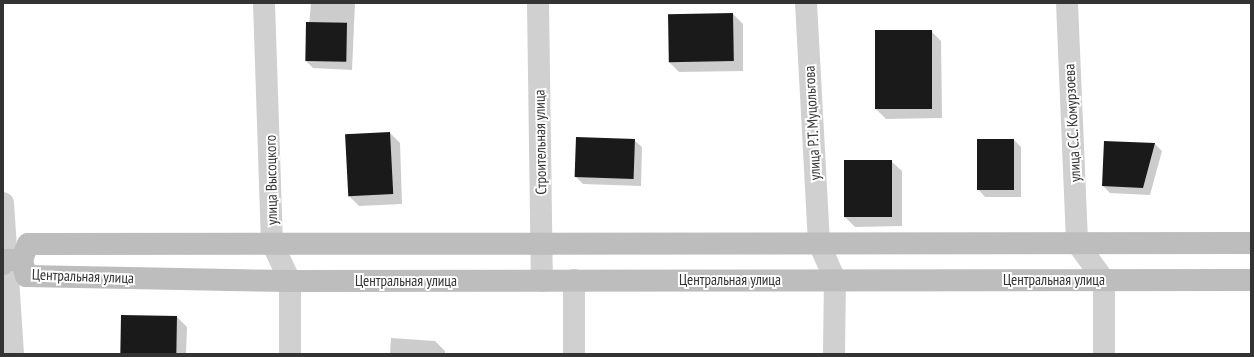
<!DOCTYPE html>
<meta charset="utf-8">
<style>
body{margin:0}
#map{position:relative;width:1254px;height:357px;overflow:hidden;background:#fff;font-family:"PT Sans Narrow",sans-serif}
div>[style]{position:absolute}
.shadow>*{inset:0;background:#0003}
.building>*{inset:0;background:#1a1a1a;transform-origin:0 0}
.street>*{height:22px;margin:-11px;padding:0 11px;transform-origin:11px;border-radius:11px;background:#d0d0d0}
.secondary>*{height:22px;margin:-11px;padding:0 11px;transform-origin:11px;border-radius:11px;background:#bdbdbd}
span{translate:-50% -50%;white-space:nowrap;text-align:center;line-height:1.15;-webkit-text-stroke:4px #fff;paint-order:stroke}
.street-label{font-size:15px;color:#333}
.frame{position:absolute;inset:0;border:4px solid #333;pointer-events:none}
</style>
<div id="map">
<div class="shadow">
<i style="clip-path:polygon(311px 3px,355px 3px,352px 70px,313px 68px,306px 61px)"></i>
<i style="clip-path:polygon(733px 14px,743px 24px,743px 71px,679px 72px,669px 62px)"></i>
<i style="clip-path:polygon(931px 31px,941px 41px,942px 118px,886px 119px,876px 109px)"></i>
<i style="clip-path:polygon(390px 133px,400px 143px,402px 204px,359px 206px,349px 196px)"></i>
<i style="clip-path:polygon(634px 140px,642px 147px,641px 186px,583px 184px,576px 177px)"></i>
<i style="clip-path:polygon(1014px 140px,1021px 147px,1021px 197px,985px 197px,978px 189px)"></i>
<i style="clip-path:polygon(1155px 144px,1162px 151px,1150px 195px,1110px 193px,1103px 186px)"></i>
<i style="clip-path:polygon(892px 162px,902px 171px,902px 226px,855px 227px,845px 217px)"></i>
<i style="clip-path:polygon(177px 317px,187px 327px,186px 354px,121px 354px)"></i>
<i style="clip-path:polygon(391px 338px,435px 341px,445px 351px,445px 354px,390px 354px)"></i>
</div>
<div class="building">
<i style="left:733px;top:13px;width:48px;height:65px;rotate:89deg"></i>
<i style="left:306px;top:22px;width:41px;height:39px;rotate:1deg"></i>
<i style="left:932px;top:30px;width:79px;height:57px;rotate:90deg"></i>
<i style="left:390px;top:132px;width:62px;height:45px;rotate:87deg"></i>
<i style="left:576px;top:137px;width:59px;height:40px;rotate:2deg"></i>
<i style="left:977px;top:139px;width:37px;height:51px"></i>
<i style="clip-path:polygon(1104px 141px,1155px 143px,1143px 188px,1102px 186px)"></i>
<i style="left:892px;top:160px;width:57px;height:48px;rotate:90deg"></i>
<i style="left:121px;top:315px;width:56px;height:39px;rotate:1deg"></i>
</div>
<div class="street">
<i style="left:264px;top:3px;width:240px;rotate:88.1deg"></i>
<i style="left:272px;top:243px;width:42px;rotate:64.7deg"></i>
<i style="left:290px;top:281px;width:73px;rotate:90deg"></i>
<i style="left:538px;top:3px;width:278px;rotate:89.2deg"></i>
<i style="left:806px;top:3px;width:240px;rotate:86.9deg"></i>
<i style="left:819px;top:243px;width:40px;rotate:66.6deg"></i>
<i style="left:835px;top:280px;width:74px;rotate:90.8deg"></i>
<i style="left:1067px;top:3px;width:240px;rotate:87.6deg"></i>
<i style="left:1077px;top:243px;width:46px;rotate:53.9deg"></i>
<i style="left:1104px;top:280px;width:74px;rotate:90deg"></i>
<i style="left:3px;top:203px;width:151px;rotate:86.2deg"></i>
<i style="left:574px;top:280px;width:74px;rotate:90deg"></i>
</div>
<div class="secondary">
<i style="left:1251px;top:243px;width:1223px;rotate:179.95deg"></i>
<i style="left:28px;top:244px;width:17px;rotate:111deg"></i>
<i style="left:22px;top:260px;width:16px;rotate:76deg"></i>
<i style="left:26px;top:276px;width:264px;rotate:1.1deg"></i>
<i style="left:290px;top:281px;width:961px;rotate:-0.06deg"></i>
<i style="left:3px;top:264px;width:6px;rotate:-45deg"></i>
<i style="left:7px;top:260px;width:15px"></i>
</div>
<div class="street-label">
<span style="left:812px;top:123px;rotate:-93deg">улица Р.Т. Муцольгова</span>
<span style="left:1072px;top:123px;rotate:-93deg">улица С.С. Комурзоева</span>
<span style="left:540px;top:142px;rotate:-91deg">Строительная улица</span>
<span style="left:271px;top:180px;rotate:-91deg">улица Высоцкого</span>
<span style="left:83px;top:276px;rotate:2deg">Центральная улица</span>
<span style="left:730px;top:280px">Центральная улица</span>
<span style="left:1054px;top:280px">Центральная улица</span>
<span style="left:406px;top:281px">Центральная улица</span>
</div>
<div class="frame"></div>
</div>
